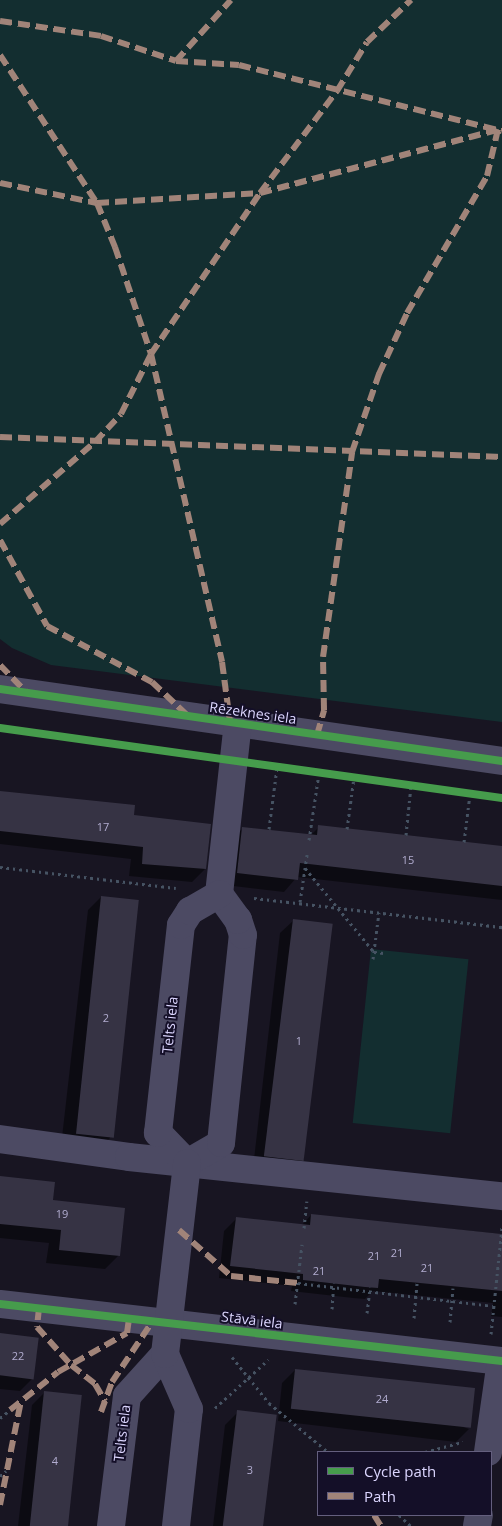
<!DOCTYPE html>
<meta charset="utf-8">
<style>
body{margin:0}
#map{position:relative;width:502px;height:1526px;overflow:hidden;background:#181522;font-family:"Open Sans",sans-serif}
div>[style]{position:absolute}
.green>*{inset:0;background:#132e30;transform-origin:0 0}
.shadow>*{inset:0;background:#0007}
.building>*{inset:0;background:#363344;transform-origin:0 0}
.path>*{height:3px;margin-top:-1.5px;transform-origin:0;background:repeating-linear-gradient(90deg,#465363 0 2.5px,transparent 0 6.5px)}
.minor>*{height:28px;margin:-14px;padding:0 14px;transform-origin:14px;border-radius:14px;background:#4c4a63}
.quiet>*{height:6px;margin-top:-3px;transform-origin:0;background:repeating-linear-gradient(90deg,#a18479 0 12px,transparent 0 18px)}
.cycleway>*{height:8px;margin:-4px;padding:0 4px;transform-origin:4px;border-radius:4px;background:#469c4c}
span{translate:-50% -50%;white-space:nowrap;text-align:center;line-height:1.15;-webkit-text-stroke:4px #140f28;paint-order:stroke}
.number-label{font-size:11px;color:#b2add0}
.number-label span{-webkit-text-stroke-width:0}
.street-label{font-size:14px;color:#dcd6ff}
.legend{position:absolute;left:317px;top:1451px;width:175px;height:65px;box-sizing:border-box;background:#140f28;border:1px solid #645f7e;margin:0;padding:6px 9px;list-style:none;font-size:15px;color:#dcd6ff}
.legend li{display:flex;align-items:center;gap:10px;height:25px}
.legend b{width:25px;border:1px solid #645f7e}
</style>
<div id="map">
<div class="green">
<i style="clip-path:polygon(0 0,502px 0,502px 722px,51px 665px,12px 648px,0 639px)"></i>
<i style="left:371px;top:949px;width:98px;height:175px;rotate:6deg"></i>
</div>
<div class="shadow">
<i style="clip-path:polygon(0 792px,132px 817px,205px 869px,192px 882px,129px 876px,131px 859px,0 844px)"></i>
<i style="clip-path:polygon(319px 827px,502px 847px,502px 900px,297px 877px,284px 892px,225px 885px,230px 841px,243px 828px,310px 836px)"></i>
<i style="clip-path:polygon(101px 897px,110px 1138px,97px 1151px,61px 1146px,88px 910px)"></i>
<i style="clip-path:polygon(294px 920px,304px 1159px,291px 1172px,253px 1168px,280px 933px)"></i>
<i style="clip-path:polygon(0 1178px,51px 1201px,123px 1209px,118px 1256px,105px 1269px,46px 1263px,49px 1243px,0 1238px)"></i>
<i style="clip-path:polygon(311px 1215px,502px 1234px,502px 1317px,491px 1316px,493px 1303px,373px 1291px,365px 1299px,353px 1298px,291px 1291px,292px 1286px,219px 1278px,224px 1231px,236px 1219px,301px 1226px)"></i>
<i style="clip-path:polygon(0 1335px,33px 1378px,20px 1391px,0 1389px)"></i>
<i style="clip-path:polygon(295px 1370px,469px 1429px,456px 1442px,278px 1421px,282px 1383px)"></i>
<i style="clip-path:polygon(45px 1392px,66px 1526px,18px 1526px,32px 1405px)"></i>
<i style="clip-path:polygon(238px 1412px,263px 1526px,213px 1526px,225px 1425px)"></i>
</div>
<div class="building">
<i style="clip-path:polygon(0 791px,135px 805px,134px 815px,211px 824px,206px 869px,142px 864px,143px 847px,0 831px)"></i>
<i style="clip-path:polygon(318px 825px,502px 846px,502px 886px,300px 863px,298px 880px,237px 873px,242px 827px,317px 835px)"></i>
<i style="left:101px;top:896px;width:38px;height:239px;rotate:6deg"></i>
<i style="left:293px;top:919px;width:40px;height:239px;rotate:7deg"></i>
<i style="clip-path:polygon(0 1176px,55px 1182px,53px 1200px,125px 1208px,120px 1256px,59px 1250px,61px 1230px,0 1224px)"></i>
<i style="clip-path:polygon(311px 1214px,502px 1234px,502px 1291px,379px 1279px,378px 1288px,365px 1287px,303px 1280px,303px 1274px,230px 1266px,236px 1217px,310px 1225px)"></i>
<i style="left:0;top:1333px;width:39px;height:42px;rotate:7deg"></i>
<i style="left:295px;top:1369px;width:181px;height:40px;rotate:6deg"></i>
<i style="left:44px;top:1391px;width:38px;height:136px;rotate:6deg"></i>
<i style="left:237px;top:1410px;width:40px;height:117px;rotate:7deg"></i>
</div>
<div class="path">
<i style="left:269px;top:829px;width:63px;rotate:-82.6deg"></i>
<i style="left:347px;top:829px;width:52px;rotate:-82.3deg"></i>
<i style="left:406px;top:835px;width:49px;rotate:-84.2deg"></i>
<i style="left:309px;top:840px;width:68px;rotate:-81.5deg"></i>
<i style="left:464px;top:842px;width:48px;rotate:-82.9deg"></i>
<i style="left:0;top:867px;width:177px;rotate:6.8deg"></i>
<i style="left:305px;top:868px;width:109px;rotate:50.6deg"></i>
<i style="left:374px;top:952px;width:10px;rotate:6deg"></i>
<i style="left:254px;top:898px;width:250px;rotate:6.7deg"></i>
<i style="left:300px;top:902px;width:48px;rotate:-81.5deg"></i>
<i style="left:373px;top:959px;width:47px;rotate:-82.7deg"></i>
<i style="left:304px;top:1228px;width:27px;rotate:-84deg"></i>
<i style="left:298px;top:1283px;width:196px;rotate:6.7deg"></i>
<i style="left:295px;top:1304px;width:60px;rotate:-83.3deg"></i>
<i style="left:332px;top:1309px;width:26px;rotate:-86deg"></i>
<i style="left:367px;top:1313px;width:26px;rotate:-83deg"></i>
<i style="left:414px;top:1318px;width:35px;rotate:-85deg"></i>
<i style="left:450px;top:1322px;width:34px;rotate:-85deg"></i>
<i style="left:491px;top:1334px;width:107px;rotate:-84.1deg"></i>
<i style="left:232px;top:1357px;width:59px;rotate:51.2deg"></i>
<i style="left:269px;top:1403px;width:77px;rotate:39.7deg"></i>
<i style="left:215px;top:1408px;width:72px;rotate:-42.2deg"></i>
<i style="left:0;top:1418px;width:13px;rotate:-39deg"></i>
<i style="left:425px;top:1452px;width:39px;rotate:-15deg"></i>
<i style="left:0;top:1476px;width:8px;rotate:-40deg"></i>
<i style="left:399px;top:1515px;width:16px;rotate:43deg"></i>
</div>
<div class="minor">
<i style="left:0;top:689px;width:507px;rotate:8.16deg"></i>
<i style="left:0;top:1139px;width:130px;rotate:7.9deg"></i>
<i style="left:129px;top:1157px;width:375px;rotate:6deg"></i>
<i style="left:187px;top:1163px;width:39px;rotate:-30deg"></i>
<i style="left:221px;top:1143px;width:209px;rotate:-84deg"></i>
<i style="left:243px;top:935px;width:16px;rotate:-108deg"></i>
<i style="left:238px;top:920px;width:32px;rotate:-126deg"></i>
<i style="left:219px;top:894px;width:172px;rotate:-83.7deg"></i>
<i style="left:187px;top:1163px;width:42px;rotate:-134deg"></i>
<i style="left:158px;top:1133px;width:209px;rotate:-83.7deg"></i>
<i style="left:181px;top:925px;width:17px;rotate:-57deg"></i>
<i style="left:190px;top:911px;width:34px;rotate:-30deg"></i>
<i style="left:0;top:1304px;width:505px;rotate:6.48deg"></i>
<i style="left:488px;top:1452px;width:92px;rotate:-81.9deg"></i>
<i style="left:111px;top:1526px;width:131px;rotate:-83deg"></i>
<i style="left:127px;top:1396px;width:57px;rotate:-47.9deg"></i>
<i style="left:176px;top:1526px;width:118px;rotate:-83.7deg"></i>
<i style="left:189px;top:1409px;width:60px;rotate:-113.6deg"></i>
<i style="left:165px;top:1354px;width:192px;rotate:-83.4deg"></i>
<i style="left:477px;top:1526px;width:11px;rotate:-80deg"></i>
</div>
<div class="quiet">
<i style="left:0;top:21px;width:102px;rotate:8.4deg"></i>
<i style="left:101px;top:36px;width:79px;rotate:18.4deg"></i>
<i style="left:176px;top:61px;width:63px;rotate:3.6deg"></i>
<i style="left:239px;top:65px;width:271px;rotate:14.1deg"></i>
<i style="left:0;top:55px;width:177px;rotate:56.8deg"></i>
<i style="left:97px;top:203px;width:48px;rotate:67.8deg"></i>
<i style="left:115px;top:247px;width:113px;rotate:71.4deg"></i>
<i style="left:151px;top:354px;width:316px;rotate:77deg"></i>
<i style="left:222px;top:662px;width:61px;rotate:82.4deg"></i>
<i style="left:176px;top:61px;width:82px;rotate:-48deg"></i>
<i style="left:0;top:183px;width:99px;rotate:11.7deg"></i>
<i style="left:97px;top:203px;width:163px;rotate:-3.5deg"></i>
<i style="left:260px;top:193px;width:245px;rotate:-14.9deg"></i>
<i style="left:0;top:437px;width:502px;rotate:2.28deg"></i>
<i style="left:0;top:524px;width:125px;rotate:-40.8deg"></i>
<i style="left:95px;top:442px;width:38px;rotate:-47deg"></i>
<i style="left:121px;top:414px;width:67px;rotate:-63.4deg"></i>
<i style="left:151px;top:354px;width:194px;rotate:-55.9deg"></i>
<i style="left:260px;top:193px;width:128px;rotate:-53deg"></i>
<i style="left:337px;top:91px;width:57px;rotate:-58.5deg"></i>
<i style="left:367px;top:42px;width:61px;rotate:-43.7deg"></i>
<i style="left:0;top:540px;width:98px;rotate:61.3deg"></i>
<i style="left:47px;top:626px;width:119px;rotate:28.1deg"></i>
<i style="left:152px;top:682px;width:48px;rotate:43.3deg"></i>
<i style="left:0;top:665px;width:37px;rotate:46deg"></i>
<i style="left:317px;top:735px;width:26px;rotate:-74deg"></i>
<i style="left:324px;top:710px;width:53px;rotate:-91.1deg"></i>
<i style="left:323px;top:657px;width:207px;rotate:-81.9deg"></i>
<i style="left:352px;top:452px;width:83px;rotate:-70.9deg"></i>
<i style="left:379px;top:374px;width:67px;rotate:-65.3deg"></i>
<i style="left:407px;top:313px;width:159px;rotate:-59.7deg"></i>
<i style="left:487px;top:176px;width:48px;rotate:-76.8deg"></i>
<i style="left:179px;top:1230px;width:69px;rotate:41.5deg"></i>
<i style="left:231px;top:1276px;width:67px;rotate:6deg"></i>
<i style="left:39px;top:1308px;width:19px;rotate:96deg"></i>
<i style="left:37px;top:1327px;width:51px;rotate:48.2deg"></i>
<i style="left:71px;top:1365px;width:31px;rotate:38deg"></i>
<i style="left:95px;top:1384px;width:20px;rotate:60deg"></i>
<i style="left:10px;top:1410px;width:61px;rotate:-38.4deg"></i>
<i style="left:58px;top:1372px;width:79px;rotate:-29.5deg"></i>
<i style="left:127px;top:1333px;width:14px;rotate:-82deg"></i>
<i style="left:101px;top:1412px;width:32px;rotate:-70deg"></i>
<i style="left:112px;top:1382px;width:72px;rotate:-56.3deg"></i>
<i style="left:0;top:1505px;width:106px;rotate:-78.6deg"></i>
<i style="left:374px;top:1515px;width:13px;rotate:58deg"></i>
</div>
<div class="cycleway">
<i style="left:0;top:689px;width:507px;rotate:8.16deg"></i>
<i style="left:0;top:728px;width:507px;rotate:7.94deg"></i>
<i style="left:0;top:1304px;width:505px;rotate:6.48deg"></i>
</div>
<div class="number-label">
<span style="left:103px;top:827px">17</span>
<span style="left:408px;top:860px">15</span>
<span style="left:106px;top:1018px">2</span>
<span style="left:299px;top:1041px">1</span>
<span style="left:62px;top:1214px">19</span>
<span style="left:397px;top:1253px">21</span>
<span style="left:374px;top:1256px">21</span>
<span style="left:427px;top:1268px">21</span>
<span style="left:319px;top:1271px">21</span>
<span style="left:18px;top:1356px">22</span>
<span style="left:382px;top:1399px">24</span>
<span style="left:55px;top:1461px">4</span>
<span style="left:250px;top:1470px">3</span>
</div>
<div class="street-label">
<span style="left:253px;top:713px;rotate:8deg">Rēzeknes iela</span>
<span style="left:170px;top:1025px;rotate:-84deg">Telts iela</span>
<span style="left:252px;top:1320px;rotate:7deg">Stāvā iela</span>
<span style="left:122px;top:1433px;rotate:-83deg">Telts iela</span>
</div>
<ul class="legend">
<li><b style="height:6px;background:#469c4c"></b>Cycle path</li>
<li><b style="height:6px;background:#a18479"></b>Path</li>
</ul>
</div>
